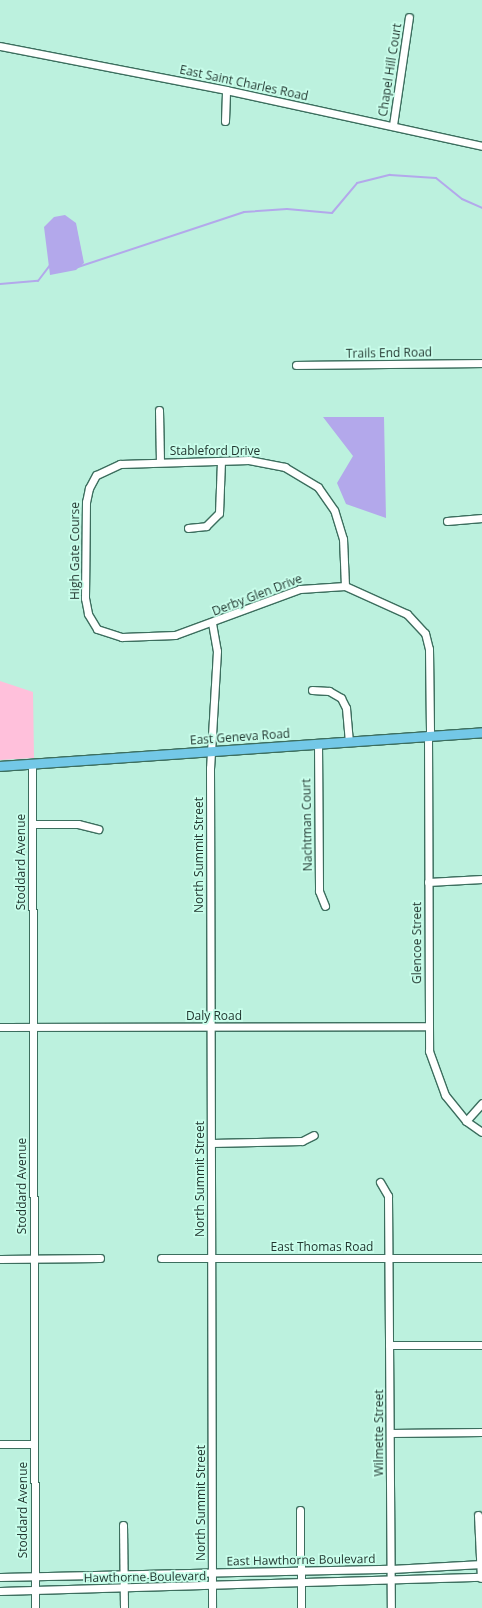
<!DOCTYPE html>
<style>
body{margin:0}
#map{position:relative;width:482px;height:1608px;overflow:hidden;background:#bcf1de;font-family:"Open Sans",sans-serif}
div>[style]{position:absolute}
.green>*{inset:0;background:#ffc0db}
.water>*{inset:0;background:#b3a8eb}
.stream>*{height:2px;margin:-1px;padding:0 1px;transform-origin:1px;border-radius:1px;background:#b3a8eb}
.roads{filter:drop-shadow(1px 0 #3c6e5e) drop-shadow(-1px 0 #3c6e5e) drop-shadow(0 1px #3c6e5e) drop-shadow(0 -1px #3c6e5e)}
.minor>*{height:7px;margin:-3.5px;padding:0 3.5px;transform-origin:3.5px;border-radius:3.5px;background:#fff}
.major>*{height:9px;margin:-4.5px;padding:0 4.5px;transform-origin:4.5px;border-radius:4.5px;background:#73c8e7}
span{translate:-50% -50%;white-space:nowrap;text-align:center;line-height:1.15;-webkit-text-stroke:3.5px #c9feeb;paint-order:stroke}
.street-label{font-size:12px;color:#21362f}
</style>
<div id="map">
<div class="green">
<i style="clip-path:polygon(0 681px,33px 692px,34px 758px,0 760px)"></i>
</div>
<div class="water">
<i style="clip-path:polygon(65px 215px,76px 223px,84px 263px,76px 270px,50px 275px,44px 227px,54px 217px)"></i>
<i style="clip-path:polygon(323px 417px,384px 417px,386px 518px,346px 504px,337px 483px,353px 456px)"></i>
</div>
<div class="stream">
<i style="left:78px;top:267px;width:175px;rotate:-18.3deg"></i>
<i style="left:244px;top:212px;width:43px;rotate:-4deg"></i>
<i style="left:287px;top:209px;width:45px;rotate:5.1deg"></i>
<i style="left:332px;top:213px;width:39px;rotate:-50deg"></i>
<i style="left:357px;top:183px;width:34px;rotate:-14deg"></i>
<i style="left:390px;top:175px;width:46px;rotate:3.7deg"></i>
<i style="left:436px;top:178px;width:33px;rotate:39deg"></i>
<i style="left:462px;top:199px;width:22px;rotate:24deg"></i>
<i style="left:0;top:284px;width:38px;rotate:-5deg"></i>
<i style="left:38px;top:281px;width:20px;rotate:-53deg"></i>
</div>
<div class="roads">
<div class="minor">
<i style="left:0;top:46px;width:230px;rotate:11deg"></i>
<i style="left:226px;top:90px;width:262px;rotate:12.3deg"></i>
<i style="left:225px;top:121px;width:31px;rotate:-88deg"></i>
<i style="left:393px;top:125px;width:109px;rotate:-81.6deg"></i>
<i style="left:296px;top:365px;width:186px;rotate:-0.6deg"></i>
<i style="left:159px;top:410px;width:52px;rotate:88.9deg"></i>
<i style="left:447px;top:521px;width:35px;rotate:-5deg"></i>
<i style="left:188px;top:528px;width:18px;rotate:-6deg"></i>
<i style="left:206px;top:526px;width:18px;rotate:-45deg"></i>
<i style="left:219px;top:513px;width:52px;rotate:-87.8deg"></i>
<i style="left:345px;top:586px;width:47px;rotate:-92.4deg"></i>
<i style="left:343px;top:539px;width:30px;rotate:-107deg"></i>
<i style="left:334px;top:510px;width:28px;rotate:-125deg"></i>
<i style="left:318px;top:487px;width:39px;rotate:-149deg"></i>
<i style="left:285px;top:467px;width:37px;rotate:-169deg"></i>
<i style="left:249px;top:460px;width:129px;rotate:178.2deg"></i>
<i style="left:120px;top:464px;width:26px;rotate:155deg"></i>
<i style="left:96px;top:475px;width:15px;rotate:118deg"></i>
<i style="left:89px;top:488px;width:14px;rotate:102deg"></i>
<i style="left:86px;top:502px;width:96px;rotate:90.6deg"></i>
<i style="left:85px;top:598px;width:16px;rotate:79deg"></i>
<i style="left:88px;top:614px;width:17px;rotate:59deg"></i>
<i style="left:97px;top:629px;width:26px;rotate:18deg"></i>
<i style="left:122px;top:637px;width:53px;rotate:-2.2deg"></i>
<i style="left:175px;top:635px;width:133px;rotate:-20.2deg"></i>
<i style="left:300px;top:589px;width:45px;rotate:-3.8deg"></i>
<i style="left:345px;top:586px;width:68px;rotate:24.3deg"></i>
<i style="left:407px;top:614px;width:26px;rotate:47deg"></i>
<i style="left:425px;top:633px;width:16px;rotate:76deg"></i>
<i style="left:429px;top:649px;width:86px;rotate:89.3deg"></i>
<i style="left:212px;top:623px;width:28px;rotate:80deg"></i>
<i style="left:217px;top:651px;width:117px;rotate:93.4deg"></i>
<i style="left:210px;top:768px;width:840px;rotate:89.86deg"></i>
<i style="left:312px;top:690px;width:17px;rotate:3deg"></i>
<i style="left:329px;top:691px;width:14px;rotate:30deg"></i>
<i style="left:341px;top:698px;width:11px;rotate:63deg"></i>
<i style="left:346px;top:708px;width:33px;rotate:85deg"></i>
<i style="left:428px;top:735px;width:316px;rotate:89.8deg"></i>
<i style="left:429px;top:1051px;width:47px;rotate:70deg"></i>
<i style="left:445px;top:1095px;width:33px;rotate:51deg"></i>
<i style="left:466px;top:1121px;width:19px;rotate:35deg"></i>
<i style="left:318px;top:743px;width:148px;rotate:89.6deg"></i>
<i style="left:319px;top:891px;width:16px;rotate:68deg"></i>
<i style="left:32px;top:764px;width:844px;rotate:89.8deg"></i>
<i style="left:32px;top:824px;width:46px"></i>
<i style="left:78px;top:824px;width:21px;rotate:14deg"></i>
<i style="left:428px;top:882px;width:54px;rotate:-3.2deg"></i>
<i style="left:0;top:1027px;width:428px;rotate:-0.1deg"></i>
<i style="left:466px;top:1121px;width:24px;rotate:-48deg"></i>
<i style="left:211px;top:1143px;width:91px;rotate:-1.3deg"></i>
<i style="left:302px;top:1141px;width:13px;rotate:-27deg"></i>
<i style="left:380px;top:1182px;width:16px;rotate:60deg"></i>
<i style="left:388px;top:1196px;width:412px;rotate:89.6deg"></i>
<i style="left:161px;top:1258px;width:321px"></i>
<i style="left:0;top:1259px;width:100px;rotate:-0.6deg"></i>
<i style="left:389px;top:1345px;width:93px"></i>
<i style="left:390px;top:1433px;width:92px;rotate:-0.6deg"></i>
<i style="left:0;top:1444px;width:34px"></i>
<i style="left:300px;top:1510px;width:98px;rotate:89.4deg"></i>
<i style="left:478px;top:1515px;width:63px;rotate:87.3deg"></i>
<i style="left:123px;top:1525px;width:83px;rotate:89.3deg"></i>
<i style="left:0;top:1577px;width:391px;rotate:-1.2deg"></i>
<i style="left:391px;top:1569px;width:91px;rotate:-3.1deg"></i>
<i style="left:0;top:1591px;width:482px;rotate:-1.7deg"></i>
</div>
<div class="major">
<i style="left:0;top:766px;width:483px;rotate:-4deg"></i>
</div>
</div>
<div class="street-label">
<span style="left:390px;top:70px;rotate:-81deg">Chapel Hill Court</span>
<span style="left:244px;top:83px;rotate:12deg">East Saint Charles Road</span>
<span style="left:389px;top:353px;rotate:-1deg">Trails End Road</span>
<span style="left:215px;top:451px">Stableford Drive</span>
<span style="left:75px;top:551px;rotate:-90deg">High Gate Course</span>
<span style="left:257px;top:595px;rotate:-21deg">Derby Glen Drive</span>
<span style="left:240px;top:737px;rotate:-4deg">East Geneva Road</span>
<span style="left:307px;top:825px;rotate:-91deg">Nachtman Court</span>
<span style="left:199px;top:855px;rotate:-90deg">North Summit Street</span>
<span style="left:21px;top:862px;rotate:-90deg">Stoddard Avenue</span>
<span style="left:417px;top:943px;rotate:-90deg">Glencoe Street</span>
<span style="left:214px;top:1016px">Daly Road</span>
<span style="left:200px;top:1179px;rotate:-90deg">North Summit Street</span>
<span style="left:22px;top:1186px;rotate:-90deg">Stoddard Avenue</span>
<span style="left:322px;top:1247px">East Thomas Road</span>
<span style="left:379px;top:1433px;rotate:-90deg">Wilmette Street</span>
<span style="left:201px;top:1503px;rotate:-90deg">North Summit Street</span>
<span style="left:23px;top:1510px;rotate:-90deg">Stoddard Avenue</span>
<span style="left:301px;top:1560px;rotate:-1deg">East Hawthorne Boulevard</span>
<span style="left:145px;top:1577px;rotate:-1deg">Hawthorne Boulevard</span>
</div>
</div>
